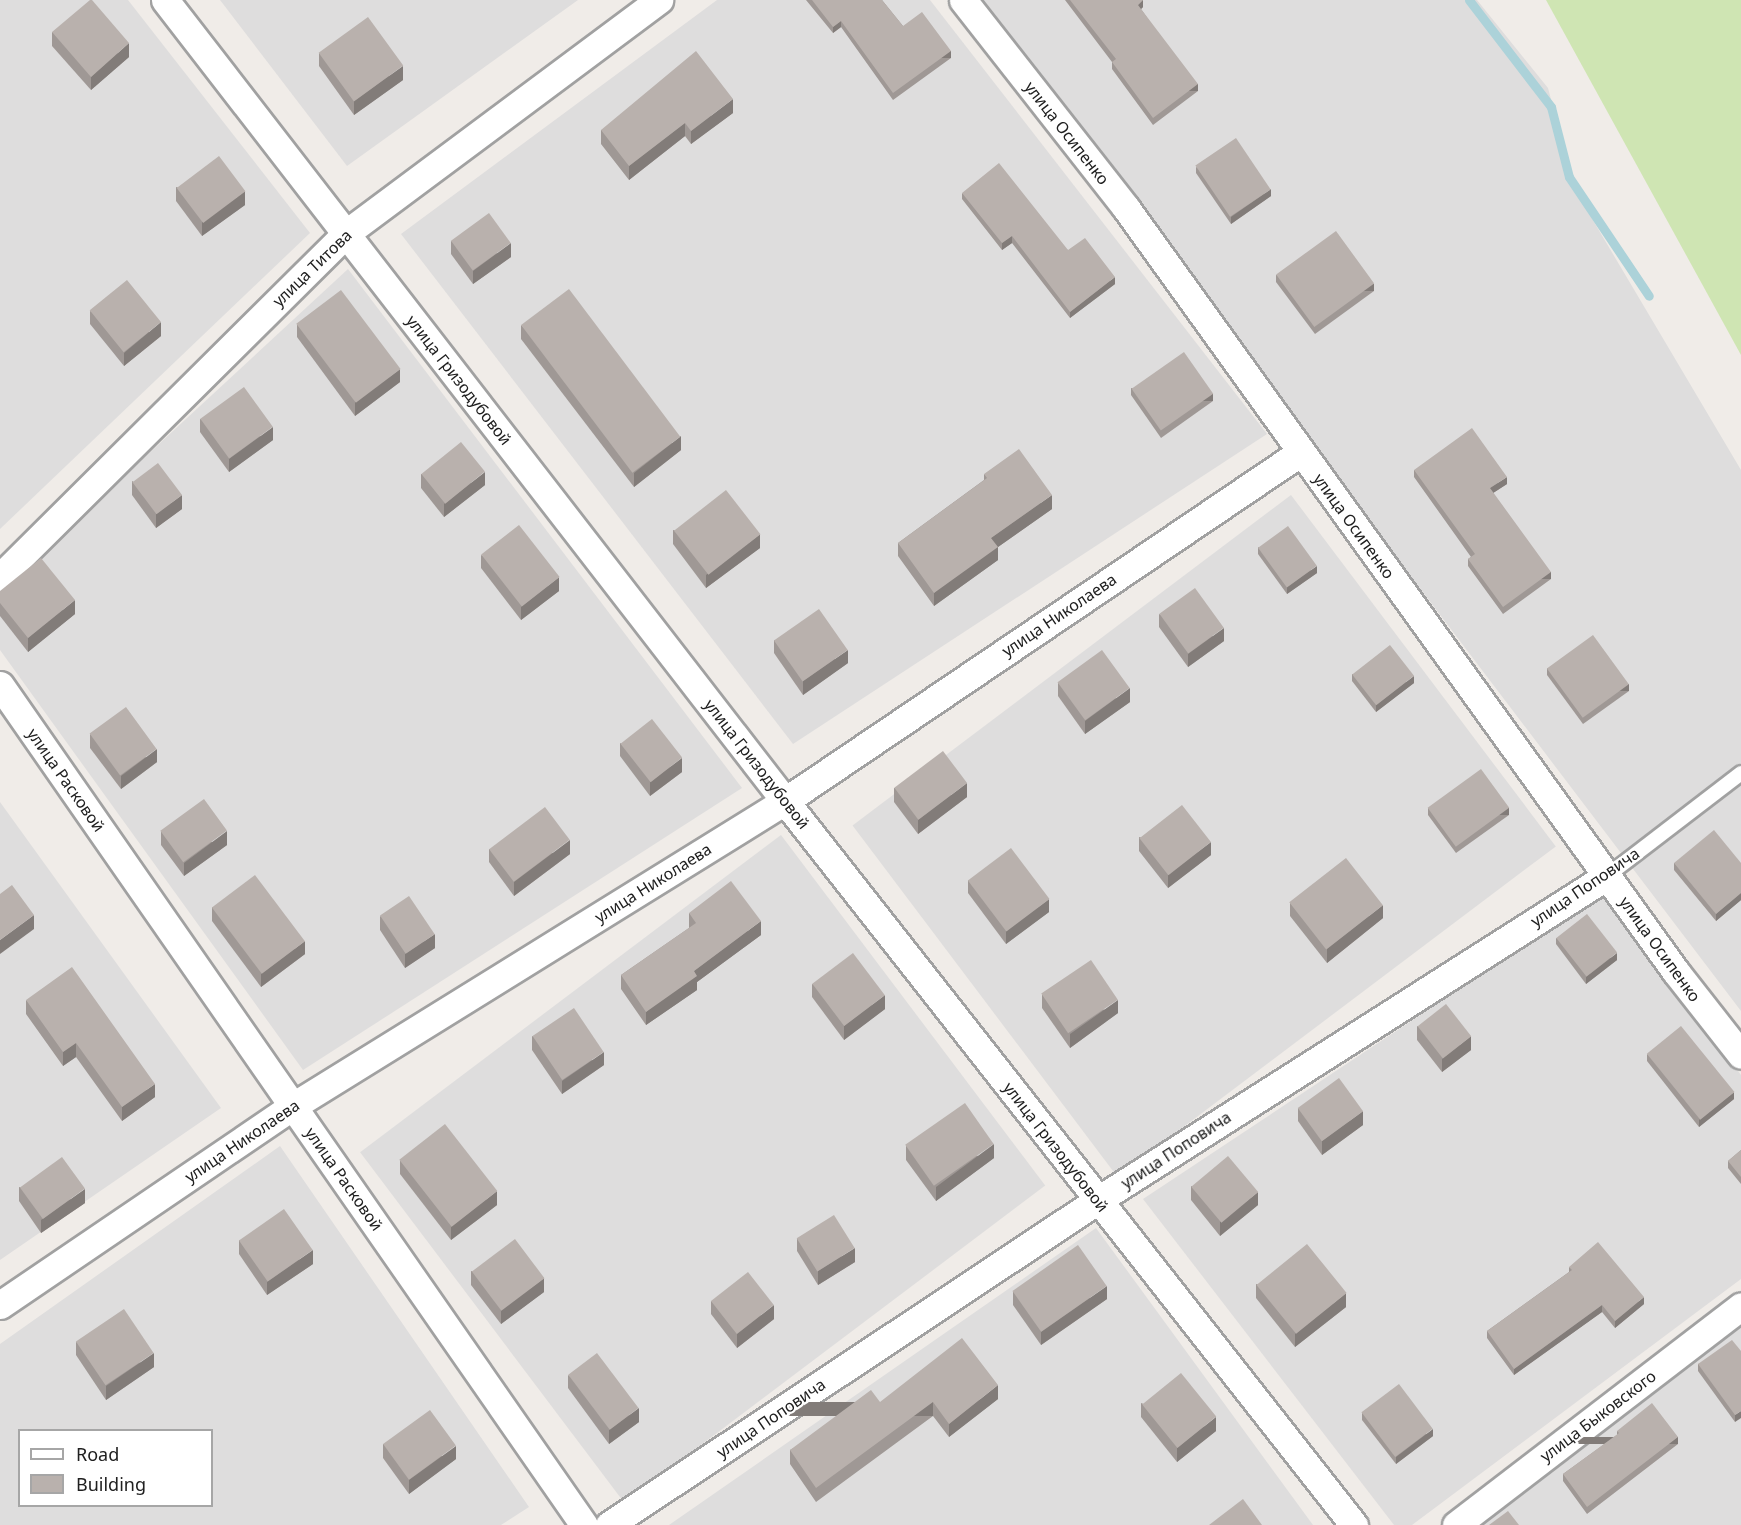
<!DOCTYPE html>
<meta charset="utf-8">
<style>
body{margin:0}
#map{position:relative;width:1741px;height:1525px;overflow:hidden;background:#f0ece8;font-family:"Noto Sans",sans-serif}
div>[style]{position:absolute}
.residential>*{inset:0;background:#dedddd;transform-origin:0 0}
.grass>*{inset:0;background:#cfe5b3}
.stream>*{height:9px;margin:-4.5px;padding:0 4.5px;transform-origin:4.5px;border-radius:4.5px;background:#acd2d9}
.roads{filter:drop-shadow(2px 0 #a1a1a1) drop-shadow(-2px 0 #a1a1a1) drop-shadow(0 2px #a1a1a1) drop-shadow(0 -2px #a1a1a1)}
.service>*{height:14px;margin:-7px;padding:0 7px;transform-origin:7px;border-radius:7px;background:#fff}
.minor>*{height:27px;margin:-13.5px;padding:0 13.5px;transform-origin:13.5px;border-radius:13.5px;background:#fff}
.wall>*{inset:0;background:#9f9895}
.shaded-wall>*{inset:0;background:#827c79;transform-origin:0 0}
.building>*{inset:0;background:#b9b1ad;transform-origin:0 0}
span{translate:-50% -50%;white-space:nowrap;text-align:center;line-height:1.15;-webkit-text-stroke:4.5px #fff;paint-order:stroke}
.street-label{font-size:16px;color:#202020}
.legend{position:absolute;left:18px;top:1429px;width:195px;height:78px;box-sizing:border-box;background:#fff;border:2px solid #a6a6a6;margin:0;padding:8px 10px;list-style:none;font-size:18px;color:#202020}
.legend li{display:flex;align-items:center;gap:12px;height:30px}
.legend b{width:30px;border:2px solid #a6a6a6}
</style>
<div id="map">
<div class="residential">
<i style="clip-path:polygon(0 0,128px 0,310px 233px,0 529px)"></i>
<i style="clip-path:polygon(220px 0,578px 0,347px 166px)"></i>
<i style="clip-path:polygon(717px 0,930px 0,1267px 434px,793px 744px,401px 234px)"></i>
<i style="clip-path:polygon(973px 0,1477px 0,1548px 88px,1575px 190px,1741px 470px,1741px 1011px)"></i>
<i style="clip-path:polygon(348px 269px,742px 788px,303px 1070px,0 650px,0 591px)"></i>
<i style="left:1291px;top:495px;width:440px;height:549px;rotate:53deg"></i>
<i style="clip-path:polygon(0 802px,221px 1108px,0 1260px)"></i>
<i style="left:781px;top:835px;width:439px;height:527px;rotate:53deg"></i>
<i style="clip-path:polygon(1601px 895px,1741px 1075px,1741px 1279px,1412px 1525px,1394px 1525px,1143px 1199px)"></i>
<i style="clip-path:polygon(evenodd,280px 1146px,529px 1507px,501px 1525px,0 1525px,0 1344px,280px 1146px,20px 1430px,212px 1430px,212px 1506px,20px 1506px,20px 1430px)"></i>
<i style="clip-path:polygon(1096px 1228px,1313px 1525px,669px 1525px)"></i>
<i style="clip-path:polygon(1741px 1323px,1741px 1525px,1477px 1525px)"></i>
</div>
<div class="grass">
<i style="clip-path:polygon(1546px 0,1741px 0,1741px 355px)"></i>
</div>
<div class="stream">
<i style="left:1469px;top:0;width:135px;rotate:52.5deg"></i>
<i style="left:1551px;top:107px;width:72px;rotate:75.6deg"></i>
<i style="left:1569px;top:177px;width:143px;rotate:56.1deg"></i>
</div>
<div class="roads">
<div class="service">
<i style="left:1607px;top:876px;width:169px;rotate:-37.5deg"></i>
</div>
<div class="minor">
<i style="left:165px;top:0;width:1013px;rotate:52.26deg"></i>
<i style="left:785px;top:801px;width:921px;rotate:51.84deg"></i>
<i style="left:963px;top:0;width:264px;rotate:51.9deg"></i>
<i style="left:1126px;top:208px;width:941px;rotate:54.25deg"></i>
<i style="left:1676px;top:972px;width:105px;rotate:51.9deg"></i>
<i style="left:0;top:577px;width:486px;rotate:-44.8deg"></i>
<i style="left:345px;top:234px;width:392px;rotate:-36.7deg"></i>
<i style="left:0;top:685px;width:1023px;rotate:55.19deg"></i>
<i style="left:0;top:1305px;width:354px;rotate:-34.2deg"></i>
<i style="left:293px;top:1106px;width:579px;rotate:-31.8deg"></i>
<i style="left:785px;top:801px;width:623px;rotate:-34.07deg"></i>
<i style="left:609px;top:1525px;width:587px;rotate:-33.61deg"></i>
<i style="left:1098px;top:1200px;width:603px;rotate:-32.48deg"></i>
<i style="left:1456px;top:1525px;width:359px;rotate:-37.5deg"></i>
</div>
</div>
<div class="wall">
<i style="clip-path:polygon(806px 0,882px 0,903px 26px,951px 58px,893px 100px,841px 27px,833px 33px)"></i>
<i style="clip-path:polygon(1065px 0,1143px 0,1143px 7px,1141px 9px,1198px 91px,1153px 125px,1112px 69px,1112px 62px)"></i>
<i style="clip-path:polygon(52px 32px,129px 57px,91px 90px,52px 46px)"></i>
<i style="clip-path:polygon(319px 53px,403px 80px,354px 115px,319px 66px)"></i>
<i style="clip-path:polygon(733px 113px,691px 144px,685px 136px,629px 180px,601px 144px,601px 130px)"></i>
<i style="clip-path:polygon(1196px 167px,1271px 196px,1231px 224px,1196px 173px)"></i>
<i style="clip-path:polygon(176px 187px,245px 205px,202px 236px,176px 201px)"></i>
<i style="clip-path:polygon(962px 193px,1068px 250px,1115px 284px,1070px 318px,1012px 243px,1002px 250px,962px 199px)"></i>
<i style="clip-path:polygon(451px 241px,511px 257px,473px 284px,451px 254px)"></i>
<i style="clip-path:polygon(1276px 275px,1374px 291px,1315px 334px,1276px 282px)"></i>
<i style="clip-path:polygon(90px 311px,161px 336px,124px 366px,90px 324px)"></i>
<i style="clip-path:polygon(297px 324px,400px 382px,355px 416px,297px 337px)"></i>
<i style="clip-path:polygon(521px 325px,681px 450px,634px 487px,521px 339px)"></i>
<i style="clip-path:polygon(1131px 388px,1213px 401px,1161px 438px,1131px 395px)"></i>
<i style="clip-path:polygon(200px 419px,273px 440px,229px 472px,200px 432px)"></i>
<i style="clip-path:polygon(1414px 470px,1507px 484px,1493px 493px,1551px 579px,1503px 614px,1468px 566px,1468px 559px,1471px 557px,1414px 477px)"></i>
<i style="clip-path:polygon(421px 474px,485px 485px,444px 517px,421px 488px)"></i>
<i style="clip-path:polygon(984px 474px,1052px 509px,998px 547px,998px 560px,934px 606px,898px 556px,898px 543px,984px 480px)"></i>
<i style="clip-path:polygon(132px 481px,182px 509px,156px 528px,132px 495px)"></i>
<i style="clip-path:polygon(673px 530px,760px 548px,706px 588px,673px 544px)"></i>
<i style="clip-path:polygon(1258px 547px,1317px 573px,1287px 594px,1258px 554px)"></i>
<i style="clip-path:polygon(481px 555px,559px 591px,521px 620px,481px 568px)"></i>
<i style="clip-path:polygon(0 591px,75px 614px,28px 652px,0 616px)"></i>
<i style="clip-path:polygon(1159px 614px,1224px 641px,1188px 667px,1159px 627px)"></i>
<i style="clip-path:polygon(774px 640px,848px 663px,803px 695px,774px 653px)"></i>
<i style="clip-path:polygon(1547px 668px,1629px 691px,1583px 724px,1547px 675px)"></i>
<i style="clip-path:polygon(1352px 674px,1414px 683px,1376px 712px,1352px 681px)"></i>
<i style="clip-path:polygon(1058px 683px,1130px 702px,1085px 734px,1058px 696px)"></i>
<i style="clip-path:polygon(90px 734px,157px 762px,121px 789px,90px 748px)"></i>
<i style="clip-path:polygon(620px 743px,682px 772px,650px 796px,620px 756px)"></i>
<i style="clip-path:polygon(894px 788px,967px 797px,918px 834px,894px 802px)"></i>
<i style="clip-path:polygon(1428px 808px,1509px 815px,1456px 853px,1428px 815px)"></i>
<i style="clip-path:polygon(161px 831px,227px 845px,184px 876px,161px 845px)"></i>
<i style="clip-path:polygon(1139px 837px,1211px 855px,1168px 888px,1139px 851px)"></i>
<i style="clip-path:polygon(489px 849px,570px 854px,514px 896px,489px 862px)"></i>
<i style="clip-path:polygon(1674px 863px,1741px 863px,1741px 900px,1716px 921px,1674px 870px)"></i>
<i style="clip-path:polygon(968px 880px,1049px 912px,1006px 944px,968px 893px)"></i>
<i style="clip-path:polygon(1290px 903px,1383px 918px,1327px 963px,1290px 916px)"></i>
<i style="clip-path:polygon(212px 907px,305px 954px,261px 987px,212px 921px)"></i>
<i style="clip-path:polygon(689px 913px,761px 935px,697px 982px,697px 990px,646px 1025px,621px 989px,621px 975px,689px 928px)"></i>
<i style="clip-path:polygon(380px 916px,435px 948px,405px 968px,380px 930px)"></i>
<i style="clip-path:polygon(1556px 938px,1617px 960px,1586px 984px,1556px 944px)"></i>
<i style="clip-path:polygon(812px 984px,885px 1009px,844px 1040px,812px 997px)"></i>
<i style="clip-path:polygon(1042px 994px,1118px 1013px,1070px 1048px,1042px 1008px)"></i>
<i style="clip-path:polygon(26px 1000px,155px 1097px,122px 1121px,76px 1057px,63px 1066px,26px 1014px)"></i>
<i style="clip-path:polygon(1417px 1026px,1471px 1050px,1442px 1072px,1417px 1040px)"></i>
<i style="clip-path:polygon(532px 1036px,604px 1065px,562px 1094px,532px 1050px)"></i>
<i style="clip-path:polygon(1647px 1054px,1734px 1099px,1699px 1127px,1647px 1061px)"></i>
<i style="clip-path:polygon(1298px 1108px,1363px 1125px,1322px 1155px,1298px 1121px)"></i>
<i style="clip-path:polygon(906px 1146px,994px 1158px,936px 1201px,906px 1160px)"></i>
<i style="clip-path:polygon(1741px 1150px,1741px 1184px,1728px 1168px,1728px 1161px)"></i>
<i style="clip-path:polygon(400px 1160px,497px 1205px,451px 1240px,400px 1174px)"></i>
<i style="clip-path:polygon(1191px 1186px,1258px 1205px,1220px 1236px,1191px 1200px)"></i>
<i style="clip-path:polygon(19px 1187px,85px 1203px,41px 1233px,19px 1201px)"></i>
<i style="clip-path:polygon(797px 1238px,855px 1262px,818px 1285px,797px 1251px)"></i>
<i style="clip-path:polygon(239px 1240px,313px 1264px,267px 1295px,239px 1254px)"></i>
<i style="clip-path:polygon(1569px 1267px,1644px 1304px,1615px 1328px,1602px 1312px,1514px 1375px,1487px 1338px,1487px 1331px,1569px 1272px)"></i>
<i style="clip-path:polygon(471px 1271px,544px 1292px,501px 1324px,471px 1285px)"></i>
<i style="clip-path:polygon(1256px 1284px,1346px 1307px,1295px 1347px,1256px 1298px)"></i>
<i style="clip-path:polygon(1013px 1292px,1107px 1299px,1041px 1345px,1013px 1305px)"></i>
<i style="clip-path:polygon(711px 1301px,774px 1319px,737px 1348px,711px 1314px)"></i>
<i style="clip-path:polygon(76px 1342px,154px 1367px,106px 1400px,76px 1355px)"></i>
<i style="clip-path:polygon(1741px 1351px,1735px 1422px,1698px 1371px,1698px 1364px)"></i>
<i style="clip-path:polygon(568px 1375px,639px 1422px,609px 1444px,568px 1388px)"></i>
<i style="clip-path:polygon(998px 1399px,949px 1437px,933px 1416px,816px 1502px,790px 1464px,790px 1450px,880px 1402px)"></i>
<i style="clip-path:polygon(1141px 1403px,1216px 1431px,1177px 1462px,1141px 1417px)"></i>
<i style="clip-path:polygon(1362px 1413px,1433px 1436px,1396px 1464px,1362px 1420px)"></i>
<i style="clip-path:polygon(1617px 1431px,1678px 1444px,1587px 1514px,1563px 1481px,1563px 1474px,1617px 1435px)"></i>
<i style="clip-path:polygon(383px 1444px,456px 1459px,409px 1494px,383px 1458px)"></i>
</div>
<div class="shaded-wall">
<i style="clip-path:polygon(1143px 0,1143px 7px,1138px 12px,1138px 5px)"></i>
<i style="clip-path:polygon(841px 21px,841px 27px,833px 33px,833px 27px)"></i>
<i style="clip-path:polygon(129px 43px,129px 57px,91px 90px,91px 77px)"></i>
<i style="left:951px;top:51px;width:7px;height:72px;rotate:90deg"></i>
<i style="clip-path:polygon(403px 66px,403px 80px,354px 115px,354px 101px)"></i>
<i style="left:1198px;top:84px;width:7px;height:56px;rotate:90deg"></i>
<i style="clip-path:polygon(733px 99px,733px 113px,691px 144px,691px 131px)"></i>
<i style="clip-path:polygon(685px 123px,685px 136px,629px 180px,629px 166px)"></i>
<i style="clip-path:polygon(1271px 189px,1271px 196px,1231px 224px,1231px 217px)"></i>
<i style="clip-path:polygon(245px 191px,245px 205px,202px 236px,202px 222px)"></i>
<i style="clip-path:polygon(1012px 236px,1012px 243px,1002px 250px,1002px 243px)"></i>
<i style="clip-path:polygon(511px 243px,511px 257px,473px 284px,473px 271px)"></i>
<i style="clip-path:polygon(1115px 277px,1115px 284px,1070px 318px,1070px 312px)"></i>
<i style="left:1374px;top:284px;width:7px;height:73px;rotate:90deg"></i>
<i style="clip-path:polygon(161px 322px,161px 336px,124px 366px,124px 353px)"></i>
<i style="clip-path:polygon(400px 369px,400px 382px,355px 416px,355px 402px)"></i>
<i style="left:1213px;top:394px;width:7px;height:64px;rotate:90deg"></i>
<i style="clip-path:polygon(273px 427px,273px 440px,229px 472px,229px 459px)"></i>
<i style="clip-path:polygon(681px 436px,681px 450px,634px 487px,634px 473px)"></i>
<i style="clip-path:polygon(485px 472px,485px 485px,444px 517px,444px 504px)"></i>
<i style="clip-path:polygon(1507px 477px,1507px 484px,1490px 495px,1490px 488px)"></i>
<i style="clip-path:polygon(182px 495px,182px 509px,156px 528px,156px 514px)"></i>
<i style="clip-path:polygon(1052px 495px,1052px 509px,998px 547px,998px 560px,934px 606px,934px 593px,991px 538px)"></i>
<i style="clip-path:polygon(760px 534px,760px 548px,706px 588px,706px 575px)"></i>
<i style="clip-path:polygon(1317px 566px,1317px 573px,1287px 594px,1287px 587px)"></i>
<i style="left:1551px;top:572px;width:7px;height:59px;rotate:90deg"></i>
<i style="clip-path:polygon(559px 577px,559px 591px,521px 620px,521px 607px)"></i>
<i style="clip-path:polygon(75px 600px,75px 614px,28px 652px,28px 638px)"></i>
<i style="clip-path:polygon(1224px 628px,1224px 641px,1188px 667px,1188px 654px)"></i>
<i style="clip-path:polygon(848px 650px,848px 663px,803px 695px,803px 681px)"></i>
<i style="clip-path:polygon(1414px 676px,1414px 683px,1376px 712px,1376px 705px)"></i>
<i style="left:1629px;top:684px;width:7px;height:57px;rotate:90deg"></i>
<i style="clip-path:polygon(1130px 688px,1130px 702px,1085px 734px,1085px 721px)"></i>
<i style="clip-path:polygon(157px 749px,157px 762px,121px 789px,121px 776px)"></i>
<i style="clip-path:polygon(682px 758px,682px 772px,650px 796px,650px 782px)"></i>
<i style="clip-path:polygon(967px 783px,967px 797px,918px 834px,918px 820px)"></i>
<i style="left:1509px;top:808px;width:7px;height:65px;rotate:90deg"></i>
<i style="clip-path:polygon(227px 831px,227px 845px,184px 876px,184px 863px)"></i>
<i style="clip-path:polygon(570px 840px,570px 854px,514px 896px,514px 882px)"></i>
<i style="clip-path:polygon(1211px 842px,1211px 855px,1168px 888px,1168px 874px)"></i>
<i style="clip-path:polygon(1741px 893px,1741px 900px,1716px 921px,1716px 914px)"></i>
<i style="clip-path:polygon(1049px 899px,1049px 912px,1006px 944px,1006px 931px)"></i>
<i style="clip-path:polygon(1383px 905px,1383px 918px,1327px 963px,1327px 949px)"></i>
<i style="clip-path:polygon(34px 915px,34px 929px,0 954px,0 940px)"></i>
<i style="clip-path:polygon(761px 921px,761px 935px,697px 982px,697px 990px,646px 1025px,646px 1012px,694px 971px)"></i>
<i style="clip-path:polygon(435px 934px,435px 948px,405px 968px,405px 954px)"></i>
<i style="clip-path:polygon(305px 941px,305px 954px,261px 987px,261px 974px)"></i>
<i style="clip-path:polygon(1617px 953px,1617px 960px,1586px 984px,1586px 977px)"></i>
<i style="clip-path:polygon(885px 995px,885px 1009px,844px 1040px,844px 1026px)"></i>
<i style="clip-path:polygon(1118px 1000px,1118px 1013px,1070px 1048px,1070px 1034px)"></i>
<i style="clip-path:polygon(1471px 1036px,1471px 1050px,1442px 1072px,1442px 1059px)"></i>
<i style="clip-path:polygon(76px 1043px,76px 1057px,63px 1066px,63px 1052px)"></i>
<i style="clip-path:polygon(604px 1052px,604px 1065px,562px 1094px,562px 1081px)"></i>
<i style="clip-path:polygon(155px 1084px,155px 1097px,122px 1121px,122px 1107px)"></i>
<i style="clip-path:polygon(1734px 1092px,1734px 1099px,1699px 1127px,1699px 1120px)"></i>
<i style="clip-path:polygon(1363px 1111px,1363px 1125px,1322px 1155px,1322px 1141px)"></i>
<i style="clip-path:polygon(994px 1144px,994px 1158px,936px 1201px,936px 1187px)"></i>
<i style="clip-path:polygon(85px 1189px,85px 1203px,41px 1233px,41px 1220px)"></i>
<i style="clip-path:polygon(497px 1191px,497px 1205px,451px 1240px,451px 1227px)"></i>
<i style="clip-path:polygon(1258px 1192px,1258px 1205px,1220px 1236px,1220px 1222px)"></i>
<i style="clip-path:polygon(855px 1248px,855px 1262px,818px 1285px,818px 1271px)"></i>
<i style="clip-path:polygon(313px 1250px,313px 1264px,267px 1295px,267px 1282px)"></i>
<i style="clip-path:polygon(544px 1278px,544px 1292px,501px 1324px,501px 1310px)"></i>
<i style="clip-path:polygon(1107px 1286px,1107px 1299px,1041px 1345px,1041px 1332px)"></i>
<i style="clip-path:polygon(1346px 1293px,1346px 1307px,1295px 1347px,1295px 1334px)"></i>
<i style="clip-path:polygon(1644px 1297px,1644px 1304px,1615px 1328px,1615px 1321px)"></i>
<i style="clip-path:polygon(774px 1305px,774px 1319px,737px 1348px,737px 1334px)"></i>
<i style="clip-path:polygon(1602px 1305px,1602px 1312px,1514px 1375px,1514px 1369px)"></i>
<i style="clip-path:polygon(154px 1353px,154px 1367px,106px 1400px,106px 1386px)"></i>
<i style="clip-path:polygon(998px 1385px,998px 1399px,949px 1437px,949px 1424px)"></i>
<i style="left:933px;top:1402px;width:14px;height:145px;rotate:90deg"></i>
<i style="clip-path:polygon(639px 1408px,639px 1422px,609px 1444px,609px 1430px)"></i>
<i style="clip-path:polygon(1741px 1411px,1741px 1418px,1735px 1422px,1735px 1415px)"></i>
<i style="clip-path:polygon(1216px 1417px,1216px 1431px,1177px 1462px,1177px 1448px)"></i>
<i style="clip-path:polygon(1433px 1429px,1433px 1436px,1396px 1464px,1396px 1457px)"></i>
<i style="left:1678px;top:1437px;width:7px;height:115px;rotate:90deg"></i>
<i style="clip-path:polygon(456px 1446px,456px 1459px,409px 1494px,409px 1480px)"></i>
</div>
<div class="building">
<i style="clip-path:polygon(90px 0,92px 0,129px 43px,91px 77px,52px 32px)"></i>
<i style="clip-path:polygon(812px 0,882px 0,903px 26px,922px 12px,951px 51px,893px 93px,841px 21px,833px 27px)"></i>
<i style="clip-path:polygon(1070px 0,1143px 0,1138px 5px,1198px 84px,1153px 118px,1112px 62px,1116px 59px)"></i>
<i style="left:368px;top:17px;width:60px;height:61px;rotate:54deg"></i>
<i style="clip-path:polygon(696px 51px,733px 99px,691px 131px,685px 123px,629px 166px,601px 130px)"></i>
<i style="left:1236px;top:138px;width:62px;height:49px;rotate:56deg"></i>
<i style="left:219px;top:156px;width:44px;height:53px;rotate:53deg"></i>
<i style="clip-path:polygon(999px 163px,1068px 250px,1085px 238px,1115px 277px,1070px 312px,1012px 236px,1002px 243px,962px 193px)"></i>
<i style="left:489px;top:213px;width:37px;height:47px;rotate:54deg"></i>
<i style="left:1336px;top:231px;width:65px;height:74px;rotate:54deg"></i>
<i style="left:127px;top:280px;width:54px;height:48px;rotate:51deg"></i>
<i style="left:569px;top:289px;width:185px;height:60px;rotate:53deg"></i>
<i style="left:341px;top:290px;width:99px;height:56px;rotate:53deg"></i>
<i style="left:1184px;top:352px;width:51px;height:64px;rotate:55deg"></i>
<i style="left:244px;top:387px;width:49px;height:54px;rotate:54deg"></i>
<i style="clip-path:polygon(1472px 428px,1507px 477px,1490px 488px,1551px 572px,1503px 607px,1468px 559px,1475px 554px,1414px 470px)"></i>
<i style="left:461px;top:442px;width:38px;height:51px;rotate:51deg"></i>
<i style="clip-path:polygon(1019px 449px,1052px 495px,991px 538px,998px 547px,934px 593px,898px 543px,987px 478px,984px 474px)"></i>
<i style="left:158px;top:463px;width:40px;height:32px;rotate:53deg"></i>
<i style="left:726px;top:490px;width:56px;height:66px;rotate:52deg"></i>
<i style="left:519px;top:525px;width:66px;height:48px;rotate:52deg"></i>
<i style="left:1288px;top:526px;width:49px;height:37px;rotate:54deg"></i>
<i style="clip-path:polygon(41px 558px,75px 600px,28px 638px,0 603px,0 591px)"></i>
<i style="left:1195px;top:588px;width:49px;height:44px;rotate:54deg"></i>
<i style="left:819px;top:609px;width:50px;height:55px;rotate:55deg"></i>
<i style="left:1593px;top:635px;width:61px;height:57px;rotate:54deg"></i>
<i style="left:1390px;top:645px;width:39px;height:48px;rotate:52deg"></i>
<i style="left:1102px;top:650px;width:47px;height:55px;rotate:54deg"></i>
<i style="left:126px;top:707px;width:52px;height:45px;rotate:54deg"></i>
<i style="left:652px;top:719px;width:49px;height:40px;rotate:52deg"></i>
<i style="left:943px;top:751px;width:40px;height:61px;rotate:53deg"></i>
<i style="left:1481px;top:769px;width:48px;height:66px;rotate:54deg"></i>
<i style="left:204px;top:799px;width:39px;height:54px;rotate:54deg"></i>
<i style="left:1182px;top:805px;width:47px;height:54px;rotate:52deg"></i>
<i style="left:545px;top:807px;width:41px;height:70px;rotate:53deg"></i>
<i style="clip-path:polygon(1714px 830px,1741px 863px,1741px 893px,1716px 914px,1674px 863px)"></i>
<i style="left:1011px;top:848px;width:64px;height:54px;rotate:53deg"></i>
<i style="left:1346px;top:858px;width:60px;height:72px;rotate:52deg"></i>
<i style="left:255px;top:875px;width:83px;height:54px;rotate:53deg"></i>
<i style="clip-path:polygon(731px 881px,761px 921px,694px 971px,697px 976px,646px 1012px,621px 975px,696px 923px,689px 913px)"></i>
<i style="clip-path:polygon(12px 885px,34px 915px,0 940px,0 894px)"></i>
<i style="left:409px;top:896px;width:46px;height:35px;rotate:56deg"></i>
<i style="left:1587px;top:914px;width:49px;height:39px;rotate:52deg"></i>
<i style="left:853px;top:953px;width:53px;height:51px;rotate:53deg"></i>
<i style="left:1091px;top:960px;width:48px;height:60px;rotate:56deg"></i>
<i style="clip-path:polygon(72px 967px,155px 1084px,122px 1107px,76px 1043px,63px 1052px,26px 1000px)"></i>
<i style="left:1446px;top:1004px;width:41px;height:36px;rotate:52deg"></i>
<i style="left:574px;top:1008px;width:53px;height:50px;rotate:56deg"></i>
<i style="left:1681px;top:1026px;width:85px;height:44px;rotate:51deg"></i>
<i style="left:1339px;top:1078px;width:41px;height:51px;rotate:54deg"></i>
<i style="left:965px;top:1103px;width:50px;height:73px;rotate:55deg"></i>
<i style="left:445px;top:1124px;width:85px;height:58px;rotate:52deg"></i>
<i style="clip-path:polygon(1741px 1150px,1741px 1177px,1728px 1161px)"></i>
<i style="left:1228px;top:1156px;width:47px;height:48px;rotate:50deg"></i>
<i style="left:62px;top:1157px;width:39px;height:52px;rotate:54deg"></i>
<i style="left:284px;top:1209px;width:50px;height:55px;rotate:55deg"></i>
<i style="left:834px;top:1215px;width:39px;height:44px;rotate:58deg"></i>
<i style="left:515px;top:1239px;width:49px;height:54px;rotate:53deg"></i>
<i style="clip-path:polygon(1598px 1242px,1644px 1297px,1615px 1321px,1602px 1305px,1514px 1369px,1487px 1331px,1572px 1270px,1569px 1267px)"></i>
<i style="left:1307px;top:1244px;width:63px;height:65px;rotate:51deg"></i>
<i style="left:1078px;top:1245px;width:50px;height:80px;rotate:55deg"></i>
<i style="left:748px;top:1272px;width:42px;height:47px;rotate:52deg"></i>
<i style="left:124px;top:1309px;width:53px;height:58px;rotate:56deg"></i>
<i style="clip-path:polygon(962px 1338px,998px 1385px,949px 1424px,933px 1402px,816px 1488px,790px 1450px,871px 1390px,880px 1402px)"></i>
<i style="clip-path:polygon(1732px 1340px,1741px 1351px,1741px 1411px,1735px 1415px,1698px 1364px)"></i>
<i style="left:597px;top:1353px;width:69px;height:36px;rotate:53deg"></i>
<i style="left:1181px;top:1373px;width:56px;height:50px;rotate:51deg"></i>
<i style="left:1399px;top:1384px;width:56px;height:47px;rotate:53deg"></i>
<i style="clip-path:polygon(1652px 1403px,1678px 1437px,1587px 1507px,1563px 1474px,1619px 1433px,1617px 1431px)"></i>
<i style="left:430px;top:1410px;width:44px;height:58px;rotate:54deg"></i>
<i style="clip-path:polygon(1243px 1499px,1262px 1525px,1209px 1525px)"></i>
<i style="clip-path:polygon(1508px 1511px,1519px 1525px,1489px 1525px)"></i>
</div>
<div class="street-label">
<span style="left:1067px;top:133px;rotate:52deg">улица Осипенко</span>
<span style="left:312px;top:268px;rotate:-44deg">улица Титова</span>
<span style="left:459px;top:380px;rotate:52deg">улица Гризодубовой</span>
<span style="left:1354px;top:526px;rotate:54deg">улица Осипенко</span>
<span style="left:1059px;top:615px;rotate:-34deg">улица Николаева</span>
<span style="left:757px;top:764px;rotate:52deg">улица Гризодубовой</span>
<span style="left:66px;top:780px;rotate:55deg">улица Расковой</span>
<span style="left:653px;top:883px;rotate:-32deg">улица Николаева</span>
<span style="left:1585px;top:887px;rotate:-34deg">улица Поповича</span>
<span style="left:1660px;top:949px;rotate:54deg">улица Осипенко</span>
<span style="left:242px;top:1141px;rotate:-34deg">улица Николаева</span>
<span style="left:1056px;top:1147px;rotate:52deg">улица Гризодубовой</span>
<span style="left:1176px;top:1150px;rotate:-33deg">улица Поповича</span>
<span style="left:344px;top:1179px;rotate:55deg">улица Расковой</span>
<span style="left:1598px;top:1416px;rotate:-37deg">улица Быковского</span>
<span style="left:771px;top:1418px;rotate:-34deg">улица Поповича</span>
</div>
<ul class="legend">
<li><b style="height:8px;background:#fff"></b>Road</li>
<li><b style="height:16px;background:#b9b1ad"></b>Building</li>
</ul>
</div>
